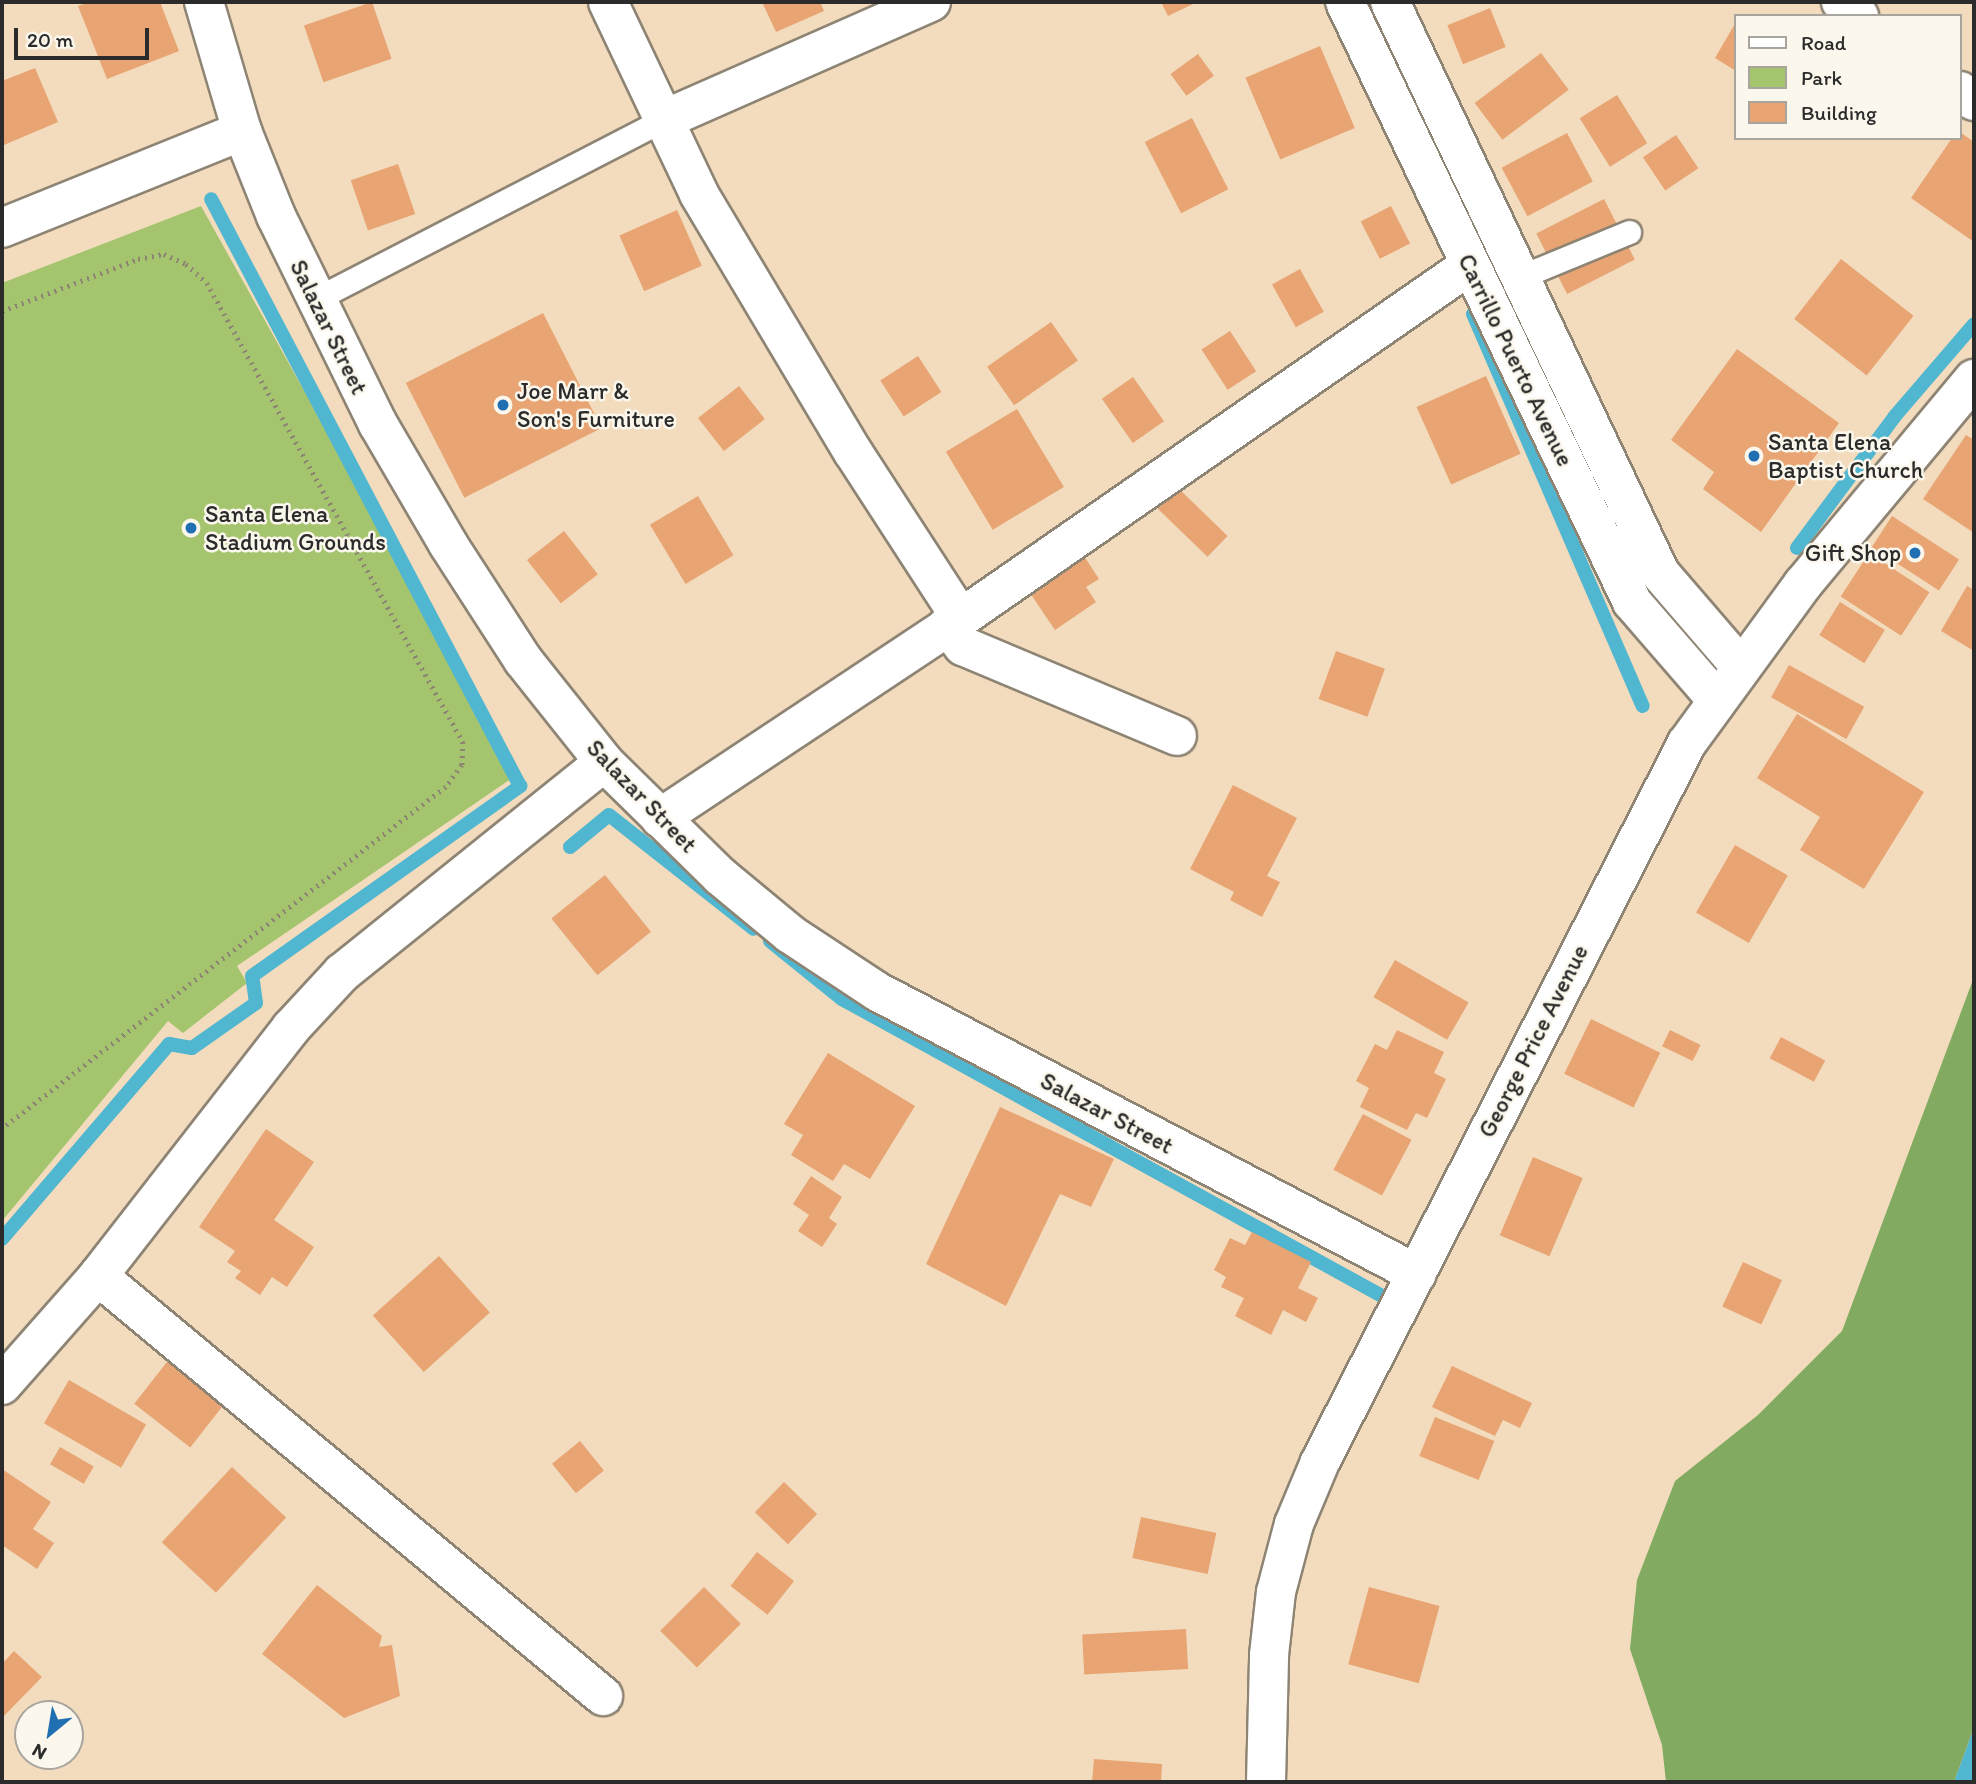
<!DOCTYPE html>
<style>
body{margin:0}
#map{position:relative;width:1976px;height:1784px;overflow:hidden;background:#f2dcbd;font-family:Itim,sans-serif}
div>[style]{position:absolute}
.green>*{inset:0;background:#a4c56e}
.forest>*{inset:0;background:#83aa61}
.water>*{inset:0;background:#51b6d0}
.stream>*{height:14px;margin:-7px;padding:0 7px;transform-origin:7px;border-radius:7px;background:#51b6d0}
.building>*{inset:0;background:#e8a473;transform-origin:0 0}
.path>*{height:4.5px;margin-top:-2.25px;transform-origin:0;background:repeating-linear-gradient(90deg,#8e8474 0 2px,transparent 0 7px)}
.roads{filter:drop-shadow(2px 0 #8e8474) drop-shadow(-2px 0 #8e8474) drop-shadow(0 2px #8e8474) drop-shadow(0 -2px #8e8474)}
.lane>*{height:23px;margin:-11.5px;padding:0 11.5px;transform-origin:11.5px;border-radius:11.5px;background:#fff}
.street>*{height:38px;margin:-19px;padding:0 19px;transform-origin:19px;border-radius:19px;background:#fff}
.secondary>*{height:38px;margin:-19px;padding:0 19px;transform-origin:19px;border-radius:19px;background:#fff}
.dots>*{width:19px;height:19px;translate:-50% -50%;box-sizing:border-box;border:4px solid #fbf7ec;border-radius:50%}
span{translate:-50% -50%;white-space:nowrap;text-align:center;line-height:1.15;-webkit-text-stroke:5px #fbf7ec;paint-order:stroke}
.street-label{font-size:24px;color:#2b2b2b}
.poi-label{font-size:24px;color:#2b2b2b}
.left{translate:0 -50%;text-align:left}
.right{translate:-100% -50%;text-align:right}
.frame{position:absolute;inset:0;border:4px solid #2b2b2b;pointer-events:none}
.legend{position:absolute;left:1734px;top:14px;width:228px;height:126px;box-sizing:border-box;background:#fbf7ec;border:2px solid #a8a59f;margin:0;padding:9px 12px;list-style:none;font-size:21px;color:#2b2b2b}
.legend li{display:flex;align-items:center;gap:14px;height:35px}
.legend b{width:35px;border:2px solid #a8a59f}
.north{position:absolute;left:14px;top:1700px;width:70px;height:70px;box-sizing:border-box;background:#fbf7ec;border:2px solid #a8a59f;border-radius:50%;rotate:210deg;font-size:19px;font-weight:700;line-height:28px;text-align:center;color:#2b2b2b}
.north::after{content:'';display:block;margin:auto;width:24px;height:32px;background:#1f6fb2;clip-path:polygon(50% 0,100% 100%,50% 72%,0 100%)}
.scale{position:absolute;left:14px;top:28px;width:135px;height:32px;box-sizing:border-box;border:4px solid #2b2b2b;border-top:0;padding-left:9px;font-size:21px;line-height:24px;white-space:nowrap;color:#2b2b2b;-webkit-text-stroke:5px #fbf7ec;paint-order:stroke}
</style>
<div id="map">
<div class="green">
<i style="clip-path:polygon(201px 206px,518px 774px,237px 966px,247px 983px,183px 1033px,168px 1021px,2px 1221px,2px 283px)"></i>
</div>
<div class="forest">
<i style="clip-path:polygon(1974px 977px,1974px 1728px,1954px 1782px,1666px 1782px,1662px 1745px,1630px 1649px,1637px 1580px,1675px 1481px,1758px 1415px,1842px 1331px)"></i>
</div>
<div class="water">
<i style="clip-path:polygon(1974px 1728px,1974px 1782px,1954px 1782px)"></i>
</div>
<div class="stream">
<i style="left:1473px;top:314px;width:427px;rotate:66.6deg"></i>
<i style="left:1797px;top:548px;width:164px;rotate:-53.4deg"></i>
<i style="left:1895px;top:416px;width:121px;rotate:-49.3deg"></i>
<i style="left:570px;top:847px;width:50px;rotate:-39.4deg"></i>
<i style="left:609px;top:815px;width:184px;rotate:38.2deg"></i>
<i style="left:770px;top:941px;width:92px;rotate:38.9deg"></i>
<i style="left:842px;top:999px;width:616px;rotate:28.81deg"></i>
<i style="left:2px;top:1239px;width:257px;rotate:-49.4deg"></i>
<i style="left:169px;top:1044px;width:23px;rotate:10deg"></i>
<i style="left:192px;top:1048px;width:78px;rotate:-35.1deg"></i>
<i style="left:256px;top:1003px;width:27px;rotate:-98deg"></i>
<i style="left:252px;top:976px;width:329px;rotate:-35.3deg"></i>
<i style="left:520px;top:786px;width:663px;rotate:-117.76deg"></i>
</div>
<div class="building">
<i style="clip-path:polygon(90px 2px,160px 2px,179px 51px,107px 79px,78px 6px)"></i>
<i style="left:372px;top:2px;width:60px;height:72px;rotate:71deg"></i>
<i style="clip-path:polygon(762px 2px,820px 2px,824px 11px,776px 32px)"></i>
<i style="clip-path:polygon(1161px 2px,1197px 2px,1168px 16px)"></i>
<i style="left:1490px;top:8px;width:42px;height:46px;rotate:68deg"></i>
<i style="clip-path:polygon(1736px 22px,1736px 71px,1715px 58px)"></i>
<i style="left:1320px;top:46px;width:89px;height:81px;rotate:67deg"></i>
<i style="left:1541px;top:53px;width:46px;height:83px;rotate:53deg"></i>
<i style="left:1198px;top:54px;width:27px;height:34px;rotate:54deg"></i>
<i style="clip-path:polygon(35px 68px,58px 122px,4px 145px,2px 81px)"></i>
<i style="left:1617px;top:95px;width:57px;height:44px;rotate:58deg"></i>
<i style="left:1192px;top:118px;width:80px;height:53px;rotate:63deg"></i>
<i style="clip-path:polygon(1960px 132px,1974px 142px,1974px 242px,1911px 198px,1952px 138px,1960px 138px)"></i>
<i style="left:1567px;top:133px;width:55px;height:74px;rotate:62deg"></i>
<i style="left:1676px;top:135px;width:40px;height:40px;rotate:56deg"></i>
<i style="left:398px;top:164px;width:53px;height:50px;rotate:71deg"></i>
<i style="left:1604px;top:199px;width:68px;height:76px;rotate:63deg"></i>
<i style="left:1391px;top:206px;width:42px;height:34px;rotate:63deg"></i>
<i style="left:677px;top:210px;width:61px;height:63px;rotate:66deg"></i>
<i style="left:1841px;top:259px;width:92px;height:76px;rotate:38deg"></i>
<i style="left:1300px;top:269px;width:49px;height:32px;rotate:61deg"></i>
<i style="left:543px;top:313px;width:129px;height:154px;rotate:63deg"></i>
<i style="left:1051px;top:322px;width:47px;height:78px;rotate:55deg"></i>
<i style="left:1230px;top:331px;width:48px;height:34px;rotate:57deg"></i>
<i style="clip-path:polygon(1737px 349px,1839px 423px,1761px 532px,1703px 489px,1714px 472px,1671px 440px)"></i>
<i style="left:918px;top:356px;width:43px;height:45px;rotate:57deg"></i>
<i style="left:1486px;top:376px;width:85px;height:76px;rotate:66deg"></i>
<i style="left:1133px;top:377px;width:54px;height:38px;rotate:55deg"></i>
<i style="left:739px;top:386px;width:42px;height:52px;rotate:52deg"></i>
<i style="left:1017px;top:409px;width:91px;height:83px;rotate:59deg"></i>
<i style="clip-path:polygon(1966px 435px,1974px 440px,1974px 533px,1923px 499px)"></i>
<i style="left:1178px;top:488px;width:69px;height:29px;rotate:44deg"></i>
<i style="left:698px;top:496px;width:69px;height:56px;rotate:59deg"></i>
<i style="left:1892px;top:516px;width:80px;height:37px;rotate:33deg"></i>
<i style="left:564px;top:531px;width:55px;height:47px;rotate:52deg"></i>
<i style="left:1869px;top:553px;width:72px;height:52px;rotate:33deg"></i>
<i style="clip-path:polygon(1084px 556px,1099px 579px,1086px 587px,1096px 602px,1055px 630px,1030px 593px)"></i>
<i style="clip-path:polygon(1967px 586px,1974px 590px,1974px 651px,1941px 631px)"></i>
<i style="left:1840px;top:602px;width:53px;height:39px;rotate:32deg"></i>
<i style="left:1336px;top:651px;width:52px;height:51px;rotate:20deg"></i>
<i style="left:1789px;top:665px;width:86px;height:37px;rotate:29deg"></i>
<i style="clip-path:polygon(1797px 714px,1924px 792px,1864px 889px,1800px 850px,1820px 817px,1757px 778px)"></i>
<i style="clip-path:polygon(1233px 785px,1297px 818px,1267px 876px,1280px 882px,1262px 917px,1230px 900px,1234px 892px,1190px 869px)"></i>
<i style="left:1735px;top:845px;width:61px;height:78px;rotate:30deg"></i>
<i style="left:605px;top:875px;width:73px;height:69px;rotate:51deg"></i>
<i style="left:1395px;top:960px;width:85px;height:43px;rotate:30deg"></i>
<i style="left:1591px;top:1019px;width:77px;height:61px;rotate:26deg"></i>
<i style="clip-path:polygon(1397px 1030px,1444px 1052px,1434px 1073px,1446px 1079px,1427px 1118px,1416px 1113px,1407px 1130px,1360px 1107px,1369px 1088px,1356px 1081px,1375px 1044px,1387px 1050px)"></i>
<i style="left:1670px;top:1030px;width:34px;height:18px;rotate:26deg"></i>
<i style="left:1781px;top:1037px;width:50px;height:24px;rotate:28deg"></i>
<i style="clip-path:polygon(828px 1053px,915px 1106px,870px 1179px,844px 1164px,833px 1181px,791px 1155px,803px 1135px,784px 1124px)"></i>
<i style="clip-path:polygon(1000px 1107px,1114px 1159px,1091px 1207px,1060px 1194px,1006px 1306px,926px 1264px)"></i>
<i style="left:1363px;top:1114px;width:55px;height:63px;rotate:28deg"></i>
<i style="clip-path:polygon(266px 1129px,314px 1162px,274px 1220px,314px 1247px,287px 1287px,272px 1277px,260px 1295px,235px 1278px,241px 1271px,227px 1262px,235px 1251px,199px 1227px)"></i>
<i style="left:1533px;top:1157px;width:54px;height:85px;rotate:23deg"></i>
<i style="clip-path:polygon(811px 1176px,842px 1197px,829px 1218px,837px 1224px,822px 1247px,798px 1231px,809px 1215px,793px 1204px)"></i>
<i style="clip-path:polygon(1252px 1232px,1311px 1262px,1298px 1288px,1318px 1298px,1306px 1322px,1283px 1310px,1271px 1335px,1235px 1316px,1244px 1298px,1221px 1287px,1226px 1277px,1214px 1270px,1230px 1238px,1245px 1245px)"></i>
<i style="left:439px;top:1256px;width:76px;height:89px;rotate:48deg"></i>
<i style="left:1743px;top:1262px;width:43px;height:49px;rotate:25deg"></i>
<i style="left:170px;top:1358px;width:71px;height:58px;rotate:38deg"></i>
<i style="clip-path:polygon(1452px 1366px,1532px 1403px,1520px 1428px,1503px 1420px,1495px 1436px,1432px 1407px)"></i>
<i style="left:69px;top:1380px;width:89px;height:50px;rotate:30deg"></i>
<i style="left:1435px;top:1417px;width:64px;height:42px;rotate:22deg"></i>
<i style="left:580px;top:1441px;width:38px;height:36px;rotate:51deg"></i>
<i style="left:60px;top:1447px;width:39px;height:20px;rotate:30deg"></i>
<i style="left:232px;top:1467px;width:74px;height:103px;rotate:43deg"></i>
<i style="clip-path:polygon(2px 1469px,51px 1502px,33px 1529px,54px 1543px,37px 1569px,2px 1545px)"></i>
<i style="left:784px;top:1482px;width:46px;height:42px;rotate:44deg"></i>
<i style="left:1141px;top:1517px;width:77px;height:42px;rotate:12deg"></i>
<i style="left:757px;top:1552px;width:47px;height:43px;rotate:38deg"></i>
<i style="clip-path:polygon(317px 1585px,382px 1636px,379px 1647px,392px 1645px,400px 1696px,344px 1718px,262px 1654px)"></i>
<i style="left:704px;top:1587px;width:52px;height:62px;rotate:45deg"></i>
<i style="left:1369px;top:1587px;width:73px;height:80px;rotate:15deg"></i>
<i style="left:1186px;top:1629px;width:40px;height:104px;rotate:87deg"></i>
<i style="clip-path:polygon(14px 1651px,42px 1677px,2px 1718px,2px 1664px)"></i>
<i style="clip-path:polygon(1094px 1759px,1162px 1764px,1161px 1782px,1092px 1782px)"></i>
</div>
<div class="path">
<i style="left:2px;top:311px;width:146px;rotate:-20.9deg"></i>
<i style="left:138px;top:259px;width:26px;rotate:-11deg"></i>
<i style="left:164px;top:254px;width:24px;rotate:24deg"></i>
<i style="left:186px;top:264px;width:28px;rotate:42deg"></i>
<i style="left:207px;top:283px;width:526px;rotate:60.85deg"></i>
<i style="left:463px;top:742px;width:23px;rotate:92deg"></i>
<i style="left:462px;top:765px;width:27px;rotate:126deg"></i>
<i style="left:446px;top:787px;width:560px;rotate:142.39deg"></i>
</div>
<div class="roads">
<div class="lane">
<i style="left:1520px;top:277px;width:118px;rotate:-22.4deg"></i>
<i style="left:314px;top:300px;width:393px;rotate:-27.3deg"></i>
</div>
<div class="street">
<i style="left:608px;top:2px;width:212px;rotate:64.6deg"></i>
<i style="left:699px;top:194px;width:300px;rotate:59.2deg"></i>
<i style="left:853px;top:452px;width:198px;rotate:57deg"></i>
<i style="left:1841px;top:2px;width:23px;rotate:38deg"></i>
<i style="left:1960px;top:91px;width:17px;rotate:36deg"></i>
<i style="left:663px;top:120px;width:293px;rotate:-23.8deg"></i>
<i style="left:947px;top:626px;width:26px;rotate:51deg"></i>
<i style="left:963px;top:646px;width:232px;rotate:22.8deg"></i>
<i style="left:660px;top:818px;width:361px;rotate:-33.6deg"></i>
<i style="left:961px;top:618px;width:619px;rotate:-34.74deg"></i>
<i style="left:98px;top:1276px;width:657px;rotate:39.75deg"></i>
<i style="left:2px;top:1385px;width:145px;rotate:-48.6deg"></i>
<i style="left:98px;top:1276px;width:314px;rotate:-52.1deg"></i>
<i style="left:291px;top:1028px;width:75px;rotate:-47.2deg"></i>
<i style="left:342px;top:973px;width:336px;rotate:-38.8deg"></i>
</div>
<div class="secondary">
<i style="left:204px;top:2px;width:134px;rotate:73.6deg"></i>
<i style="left:242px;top:131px;width:92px;rotate:68.2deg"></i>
<i style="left:276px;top:216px;width:232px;rotate:63.9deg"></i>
<i style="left:378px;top:424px;width:139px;rotate:59.7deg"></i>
<i style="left:448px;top:544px;width:138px;rotate:57.1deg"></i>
<i style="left:523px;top:660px;width:130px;rotate:51.5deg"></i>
<i style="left:604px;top:762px;width:163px;rotate:44.5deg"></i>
<i style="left:720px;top:876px;width:91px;rotate:39.6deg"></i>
<i style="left:790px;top:934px;width:105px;rotate:33.4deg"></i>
<i style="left:878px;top:992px;width:608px;rotate:27.62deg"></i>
<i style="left:1345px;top:2px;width:665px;rotate:64.44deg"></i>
<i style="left:1632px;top:602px;width:128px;rotate:49.1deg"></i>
<i style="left:1390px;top:2px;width:632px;rotate:64.69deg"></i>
<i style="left:1660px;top:573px;width:123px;rotate:49.3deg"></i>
<i style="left:2px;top:228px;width:259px;rotate:-22deg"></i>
<i style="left:1266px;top:1782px;width:127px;rotate:-88.6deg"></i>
<i style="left:1269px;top:1655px;width:63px;rotate:-83.7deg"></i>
<i style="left:1276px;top:1592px;width:70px;rotate:-75.2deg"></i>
<i style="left:1294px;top:1524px;width:67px;rotate:-67.2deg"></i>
<i style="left:1320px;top:1462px;width:807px;rotate:-62.96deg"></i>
<i style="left:1687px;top:743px;width:197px;rotate:-53.9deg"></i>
<i style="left:1803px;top:584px;width:267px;rotate:-50.2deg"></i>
</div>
</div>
<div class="dots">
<i style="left:503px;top:405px;background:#1f6fb2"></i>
<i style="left:1754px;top:456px;background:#1f6fb2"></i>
<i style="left:191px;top:528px;background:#1f6fb2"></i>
<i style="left:1915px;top:553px;background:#1f6fb2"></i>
</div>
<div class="street-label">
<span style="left:329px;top:327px;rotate:64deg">Salazar Street</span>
<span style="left:1516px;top:360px;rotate:64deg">Carrillo Puerto Avenue</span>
<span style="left:642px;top:796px;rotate:46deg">Salazar Street</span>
<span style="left:1533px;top:1041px;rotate:-63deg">George Price Avenue</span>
<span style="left:1107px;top:1113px;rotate:28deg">Salazar Street</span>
</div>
<div class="poi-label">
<span class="left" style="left:517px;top:405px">Joe Marr &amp;<br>Son's Furniture</span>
<span class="left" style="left:1768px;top:456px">Santa Elena<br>Baptist Church</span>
<span class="left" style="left:205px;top:528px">Santa Elena<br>Stadium Grounds</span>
<span class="right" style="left:1901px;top:553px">Gift Shop</span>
</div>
<div class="frame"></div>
<ul class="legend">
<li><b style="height:9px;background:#fff"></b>Road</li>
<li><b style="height:19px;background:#a4c56e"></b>Park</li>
<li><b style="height:19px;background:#e8a473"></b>Building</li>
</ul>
<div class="north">N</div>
<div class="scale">20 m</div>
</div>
